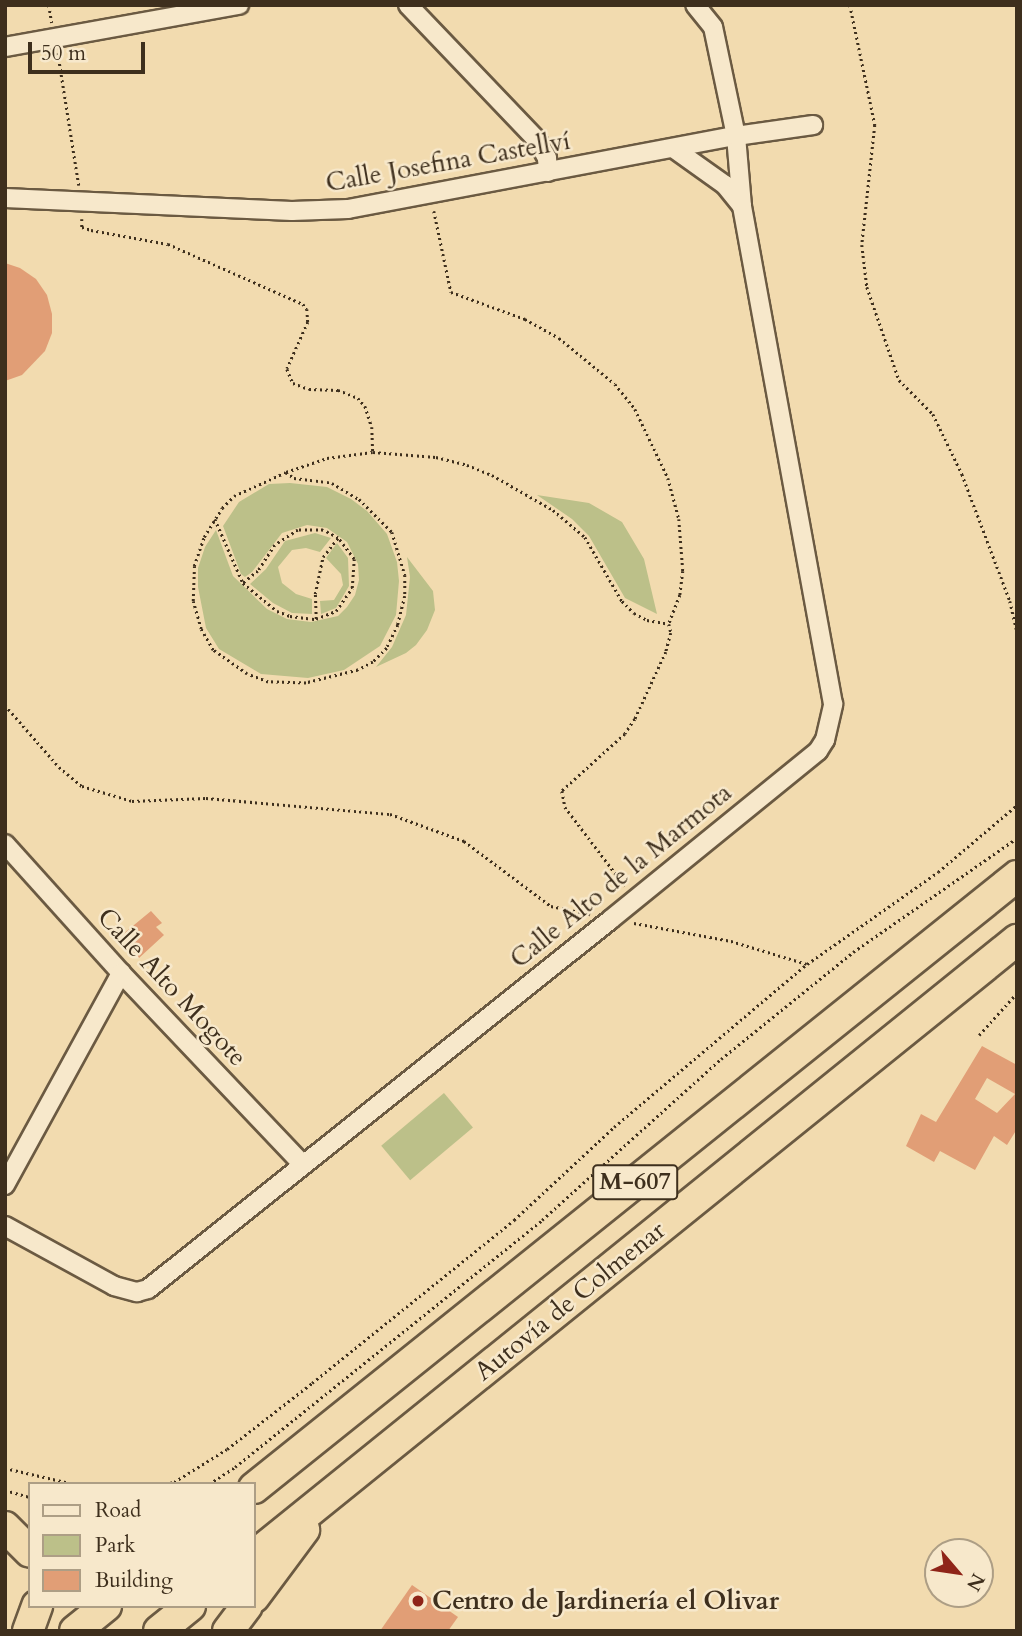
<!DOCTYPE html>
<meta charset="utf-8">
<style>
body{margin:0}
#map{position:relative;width:1022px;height:1636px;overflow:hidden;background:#f2dbaf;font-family:Cardo,serif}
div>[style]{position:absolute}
.green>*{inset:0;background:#bcc089;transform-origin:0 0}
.building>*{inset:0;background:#e19e76}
.path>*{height:2.5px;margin-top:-1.25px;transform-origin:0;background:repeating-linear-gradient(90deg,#3e2f1d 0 2px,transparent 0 5.5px)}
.roads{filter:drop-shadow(2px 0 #6b5a42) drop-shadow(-2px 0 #6b5a42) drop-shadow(0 2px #6b5a42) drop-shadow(0 -2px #6b5a42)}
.minor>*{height:18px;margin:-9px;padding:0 9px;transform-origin:9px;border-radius:9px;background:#f7e8cb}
.motorway>*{height:30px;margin:-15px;padding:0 15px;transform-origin:15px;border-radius:15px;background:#f2dbaf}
.dots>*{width:19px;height:19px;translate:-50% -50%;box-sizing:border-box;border:4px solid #f7e8cb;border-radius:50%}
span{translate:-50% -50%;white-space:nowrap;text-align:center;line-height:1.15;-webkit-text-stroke:5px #f7e8cb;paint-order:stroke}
.shield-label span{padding:2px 5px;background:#f7e8cb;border:2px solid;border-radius:5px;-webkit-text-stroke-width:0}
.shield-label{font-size:24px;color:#3e2f1d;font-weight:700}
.street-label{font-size:26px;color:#3e2f1d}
.poi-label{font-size:26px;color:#3e2f1d;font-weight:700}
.left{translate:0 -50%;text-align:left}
.frame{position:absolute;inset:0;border:7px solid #3e2f1d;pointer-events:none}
.legend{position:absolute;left:28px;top:1482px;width:228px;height:126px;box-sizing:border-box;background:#f7e8cb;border:2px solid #ad9e85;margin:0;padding:9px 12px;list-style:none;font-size:21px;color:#3e2f1d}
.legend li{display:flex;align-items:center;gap:14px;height:35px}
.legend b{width:35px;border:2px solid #ad9e85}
.north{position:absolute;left:924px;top:1538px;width:70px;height:70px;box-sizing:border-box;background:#f7e8cb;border:2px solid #ad9e85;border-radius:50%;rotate:119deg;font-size:19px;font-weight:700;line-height:28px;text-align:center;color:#3e2f1d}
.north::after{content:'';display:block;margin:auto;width:24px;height:32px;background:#8f2418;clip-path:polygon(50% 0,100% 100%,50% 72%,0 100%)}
.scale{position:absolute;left:28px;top:42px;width:117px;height:32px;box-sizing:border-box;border:4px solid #3e2f1d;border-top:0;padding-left:9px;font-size:21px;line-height:24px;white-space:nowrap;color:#3e2f1d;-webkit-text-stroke:5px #f7e8cb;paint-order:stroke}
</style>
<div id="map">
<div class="green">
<i style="clip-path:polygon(290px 483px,327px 487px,351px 499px,367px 511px,387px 534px,397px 562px,399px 581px,396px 615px,380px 646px,344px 670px,308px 678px,261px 674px,219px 649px,206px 628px,198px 587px,198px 568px,205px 547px,216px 530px,233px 576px,267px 609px,287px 619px,311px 622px,338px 616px,347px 607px,355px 595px,359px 580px,358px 564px,347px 542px,327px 528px,307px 525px,282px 533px,252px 572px,245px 577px,241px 574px,223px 526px,239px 502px,269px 484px)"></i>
<i style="clip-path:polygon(537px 495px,589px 503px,622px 522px,644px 559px,657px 614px,625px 598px,589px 536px,572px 519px)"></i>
<i style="clip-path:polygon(315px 533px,331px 538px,320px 552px,306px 548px,292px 550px,278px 567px,282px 583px,296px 594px,312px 599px,312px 614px,292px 613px,273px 603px,250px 584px,266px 569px,285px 541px)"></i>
<i style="clip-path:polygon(337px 543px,348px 558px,349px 586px,336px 608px,321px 614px,320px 601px,334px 600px,343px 585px,341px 574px,326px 558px)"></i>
<i style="clip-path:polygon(407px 557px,433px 591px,435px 610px,427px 630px,416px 645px,406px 653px,376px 667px,392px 647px,406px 615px,410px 577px)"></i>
<i style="left:444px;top:1093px;width:45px;height:82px;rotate:50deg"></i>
</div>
<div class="building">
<i style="clip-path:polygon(5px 263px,20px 268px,36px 279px,47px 295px,52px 314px,52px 333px,45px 351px,22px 375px,5px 381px)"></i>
<i style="clip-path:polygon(151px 911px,162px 923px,156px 927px,164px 935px,139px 958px,117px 939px)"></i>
<i style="clip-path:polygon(evenodd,982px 1046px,1017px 1065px,1017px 1129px,1007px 1145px,994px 1136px,975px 1170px,940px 1151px,934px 1162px,906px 1146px,921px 1114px,936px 1122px,982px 1046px,987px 1078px,1015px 1094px,997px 1113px,975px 1099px,987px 1078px)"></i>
<i style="clip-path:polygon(412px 1585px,458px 1617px,448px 1631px,380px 1631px)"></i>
</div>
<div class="path">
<i style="left:49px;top:5px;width:18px;rotate:81deg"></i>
<i style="left:850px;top:5px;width:123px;rotate:78.2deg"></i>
<i style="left:875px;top:125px;width:121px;rotate:96.2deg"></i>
<i style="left:862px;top:245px;width:42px;rotate:83.2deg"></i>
<i style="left:867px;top:287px;width:98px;rotate:71deg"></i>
<i style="left:899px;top:380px;width:48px;rotate:45deg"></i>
<i style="left:933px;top:414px;width:67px;rotate:64.2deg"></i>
<i style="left:962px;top:474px;width:136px;rotate:69.3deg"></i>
<i style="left:1010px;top:601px;width:32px;rotate:77deg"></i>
<i style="left:58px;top:53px;width:134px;rotate:81deg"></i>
<i style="left:434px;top:211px;width:83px;rotate:78.1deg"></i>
<i style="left:451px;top:292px;width:79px;rotate:20deg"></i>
<i style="left:525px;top:319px;width:39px;rotate:29deg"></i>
<i style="left:559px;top:338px;width:72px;rotate:39.4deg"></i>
<i style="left:615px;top:384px;width:32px;rotate:51deg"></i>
<i style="left:635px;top:409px;width:76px;rotate:64.4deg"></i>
<i style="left:668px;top:478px;width:42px;rotate:75deg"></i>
<i style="left:679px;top:519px;width:52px;rotate:85.6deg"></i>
<i style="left:683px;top:571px;width:24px;rotate:97deg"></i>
<i style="left:680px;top:595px;width:31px;rotate:111deg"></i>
<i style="left:82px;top:219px;width:8px;rotate:90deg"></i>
<i style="left:82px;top:227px;width:9px;rotate:18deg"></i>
<i style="left:91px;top:230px;width:78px;rotate:10.3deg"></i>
<i style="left:168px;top:244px;width:148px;rotate:24deg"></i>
<i style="left:303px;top:304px;width:6px;rotate:51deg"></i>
<i style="left:307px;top:309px;width:13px;rotate:86deg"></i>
<i style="left:308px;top:322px;width:51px;rotate:114.1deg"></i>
<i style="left:287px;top:369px;width:15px;rotate:67deg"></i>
<i style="left:293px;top:383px;width:17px;rotate:21deg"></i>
<i style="left:309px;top:389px;width:29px;rotate:2deg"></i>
<i style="left:338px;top:390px;width:22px;rotate:22deg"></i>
<i style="left:358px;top:398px;width:11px;rotate:49deg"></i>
<i style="left:365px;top:406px;width:22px;rotate:72deg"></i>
<i style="left:372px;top:427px;width:25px;rotate:88deg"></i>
<i style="left:373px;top:452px;width:63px;rotate:4.5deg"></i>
<i style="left:436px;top:457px;width:32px;rotate:14deg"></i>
<i style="left:467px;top:465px;width:27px;rotate:22deg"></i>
<i style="left:492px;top:475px;width:70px;rotate:29.8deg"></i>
<i style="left:553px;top:510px;width:42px;rotate:40.2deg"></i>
<i style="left:585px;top:537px;width:74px;rotate:60deg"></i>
<i style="left:622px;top:601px;width:17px;rotate:45deg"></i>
<i style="left:634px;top:613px;width:15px;rotate:28deg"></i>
<i style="left:647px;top:620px;width:22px;rotate:10deg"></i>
<i style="left:669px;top:624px;width:9px;rotate:77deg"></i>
<i style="left:671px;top:633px;width:20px;rotate:105deg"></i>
<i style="left:666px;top:652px;width:74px;rotate:114.8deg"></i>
<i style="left:635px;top:719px;width:18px;rotate:124deg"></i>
<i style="left:625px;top:734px;width:85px;rotate:137.9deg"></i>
<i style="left:562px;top:791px;width:16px;rotate:79deg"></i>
<i style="left:565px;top:807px;width:99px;rotate:52.8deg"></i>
<i style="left:286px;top:472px;width:10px;rotate:37deg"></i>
<i style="left:294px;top:478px;width:38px;rotate:7deg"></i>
<i style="left:332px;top:483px;width:31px;rotate:31deg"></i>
<i style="left:359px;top:499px;width:47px;rotate:45deg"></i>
<i style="left:392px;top:532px;width:45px;rotate:73.2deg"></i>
<i style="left:405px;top:575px;width:21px;rotate:90deg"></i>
<i style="left:405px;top:596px;width:30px;rotate:104deg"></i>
<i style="left:398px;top:625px;width:25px;rotate:116deg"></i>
<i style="left:387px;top:648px;width:20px;rotate:135deg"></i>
<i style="left:373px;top:662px;width:17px;rotate:152deg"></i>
<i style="left:358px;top:670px;width:54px;rotate:166deg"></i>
<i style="left:306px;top:683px;width:38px;rotate:-178deg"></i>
<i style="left:268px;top:682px;width:22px;rotate:-159deg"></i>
<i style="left:247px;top:674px;width:42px;rotate:-144.8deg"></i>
<i style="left:213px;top:650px;width:24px;rotate:-120deg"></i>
<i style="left:201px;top:629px;width:29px;rotate:-106deg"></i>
<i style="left:193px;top:601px;width:35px;rotate:-88deg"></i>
<i style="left:194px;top:566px;width:31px;rotate:-71deg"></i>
<i style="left:204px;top:537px;width:34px;rotate:-58deg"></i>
<i style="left:222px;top:508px;width:17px;rotate:-45deg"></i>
<i style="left:234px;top:496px;width:57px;rotate:-24.8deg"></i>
<i style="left:286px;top:472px;width:43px;rotate:-18.9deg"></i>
<i style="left:327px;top:458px;width:46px;rotate:-7.4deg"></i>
<i style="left:215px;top:519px;width:70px;rotate:66.4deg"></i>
<i style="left:243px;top:583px;width:44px;rotate:39.5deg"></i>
<i style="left:277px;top:611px;width:14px;rotate:21deg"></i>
<i style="left:290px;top:616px;width:26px;rotate:7deg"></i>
<i style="left:316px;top:619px;width:22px;rotate:-22deg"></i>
<i style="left:336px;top:611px;width:28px;rotate:-55deg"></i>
<i style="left:352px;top:588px;width:29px;rotate:-86deg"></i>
<i style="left:354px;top:559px;width:26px;rotate:-127deg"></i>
<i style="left:338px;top:538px;width:17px;rotate:-152deg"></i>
<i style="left:323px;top:530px;width:25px;rotate:180deg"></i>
<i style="left:298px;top:530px;width:27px;rotate:147deg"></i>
<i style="left:275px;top:545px;width:31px;rotate:123deg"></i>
<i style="left:258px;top:571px;width:19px;rotate:141deg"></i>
<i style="left:316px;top:619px;width:25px;rotate:-92deg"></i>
<i style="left:315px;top:594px;width:38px;rotate:-78deg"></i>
<i style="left:323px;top:557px;width:24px;rotate:-52deg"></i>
<i style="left:5px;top:705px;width:82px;rotate:48.9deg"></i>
<i style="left:59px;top:767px;width:30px;rotate:40deg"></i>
<i style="left:82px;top:786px;width:52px;rotate:16.7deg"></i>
<i style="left:132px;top:801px;width:74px;rotate:-2.3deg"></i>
<i style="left:206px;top:798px;width:185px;rotate:5deg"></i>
<i style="left:390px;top:814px;width:79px;rotate:20deg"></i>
<i style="left:464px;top:841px;width:109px;rotate:36.8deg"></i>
<i style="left:551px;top:906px;width:40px;rotate:12deg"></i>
<i style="left:634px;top:923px;width:99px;rotate:10.5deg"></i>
<i style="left:731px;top:941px;width:79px;rotate:16.8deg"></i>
<i style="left:979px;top:1035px;width:57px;rotate:-47.9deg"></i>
<i style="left:5px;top:1468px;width:71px;rotate:13.1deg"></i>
<i style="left:165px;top:1484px;width:9px;rotate:-13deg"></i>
<i style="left:174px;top:1482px;width:62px;rotate:-31.9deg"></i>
<i style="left:227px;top:1449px;width:108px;rotate:-37.8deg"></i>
<i style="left:312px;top:1383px;width:260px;rotate:-38.9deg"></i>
<i style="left:514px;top:1220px;width:137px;rotate:-42.9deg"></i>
<i style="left:614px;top:1127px;width:253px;rotate:-40.2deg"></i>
<i style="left:807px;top:964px;width:160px;rotate:-35.1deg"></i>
<i style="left:938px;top:872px;width:104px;rotate:-40.3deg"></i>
<i style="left:209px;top:1484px;width:31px;rotate:-33deg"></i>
<i style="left:235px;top:1467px;width:394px;rotate:-38.8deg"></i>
<i style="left:542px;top:1220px;width:241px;rotate:-42deg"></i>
<i style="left:721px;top:1059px;width:170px;rotate:-39deg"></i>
<i style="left:853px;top:952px;width:200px;rotate:-34.8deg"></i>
<i style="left:5px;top:1490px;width:26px;rotate:16deg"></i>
</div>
<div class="roads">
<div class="minor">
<i style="left:408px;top:5px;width:187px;rotate:46.3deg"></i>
<i style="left:537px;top:140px;width:21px;rotate:61deg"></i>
<i style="left:547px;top:158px;width:14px;rotate:86deg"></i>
<i style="left:5px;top:47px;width:238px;rotate:-10.2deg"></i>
<i style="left:673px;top:148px;width:64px;rotate:35.4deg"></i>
<i style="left:725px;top:185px;width:27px;rotate:51deg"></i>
<i style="left:5px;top:198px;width:287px;rotate:2.6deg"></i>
<i style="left:292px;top:211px;width:56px;rotate:-2deg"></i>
<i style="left:348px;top:209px;width:395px;rotate:-10.7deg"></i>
<i style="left:736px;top:136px;width:78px;rotate:-8.1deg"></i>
<i style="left:5px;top:844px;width:173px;rotate:48deg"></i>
<i style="left:121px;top:973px;width:263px;rotate:46.5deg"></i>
<i style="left:5px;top:1185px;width:242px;rotate:-61.3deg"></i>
<i style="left:5px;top:1226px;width:124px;rotate:28.8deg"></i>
<i style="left:114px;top:1286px;width:24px;rotate:15deg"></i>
<i style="left:137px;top:1292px;width:11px;rotate:-15deg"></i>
<i style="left:148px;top:1289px;width:591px;rotate:-38.61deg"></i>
<i style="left:610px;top:920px;width:268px;rotate:-39.1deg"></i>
<i style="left:818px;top:751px;width:13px;rotate:-58deg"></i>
<i style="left:825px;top:740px;width:37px;rotate:-77deg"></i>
<i style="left:833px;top:704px;width:506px;rotate:-100.36deg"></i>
<i style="left:742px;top:206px;width:70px;rotate:-94.9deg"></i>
<i style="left:736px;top:136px;width:111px;rotate:-101.9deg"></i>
<i style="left:713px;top:27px;width:28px;rotate:-129deg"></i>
</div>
<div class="motorway">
<i style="left:254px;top:1488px;width:978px;rotate:-38.73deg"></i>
<i style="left:5px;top:1527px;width:35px;rotate:45deg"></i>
<i style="left:254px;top:1556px;width:981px;rotate:-38.92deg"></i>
<i style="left:254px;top:1597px;width:84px;rotate:-53.3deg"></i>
<i style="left:28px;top:1631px;width:27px;rotate:-70deg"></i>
<i style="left:75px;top:1631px;width:40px;rotate:-39deg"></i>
<i style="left:159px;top:1631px;width:40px;rotate:-39deg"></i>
<i style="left:228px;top:1631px;width:31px;rotate:-53deg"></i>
</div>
</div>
<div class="dots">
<i style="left:418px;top:1601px;background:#8f2418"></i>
</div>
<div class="shield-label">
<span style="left:635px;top:1182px">M-607</span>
</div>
<div class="street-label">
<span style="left:448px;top:162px;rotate:-10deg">Calle Josefina Castellví</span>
<span style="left:621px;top:876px;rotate:-39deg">Calle Alto de la Marmota</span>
<span style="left:172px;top:987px;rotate:47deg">Calle Alto Mogote</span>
<span style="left:570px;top:1301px;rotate:-39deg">Autovía de Colmenar</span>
</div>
<div class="poi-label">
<span class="left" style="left:432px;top:1601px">Centro de Jardinería el Olivar</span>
</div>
<div class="frame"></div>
<ul class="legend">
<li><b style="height:9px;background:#f7e8cb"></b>Road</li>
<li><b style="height:19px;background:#bcc089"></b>Park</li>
<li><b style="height:19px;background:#e19e76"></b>Building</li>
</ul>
<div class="north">N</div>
<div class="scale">50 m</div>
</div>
